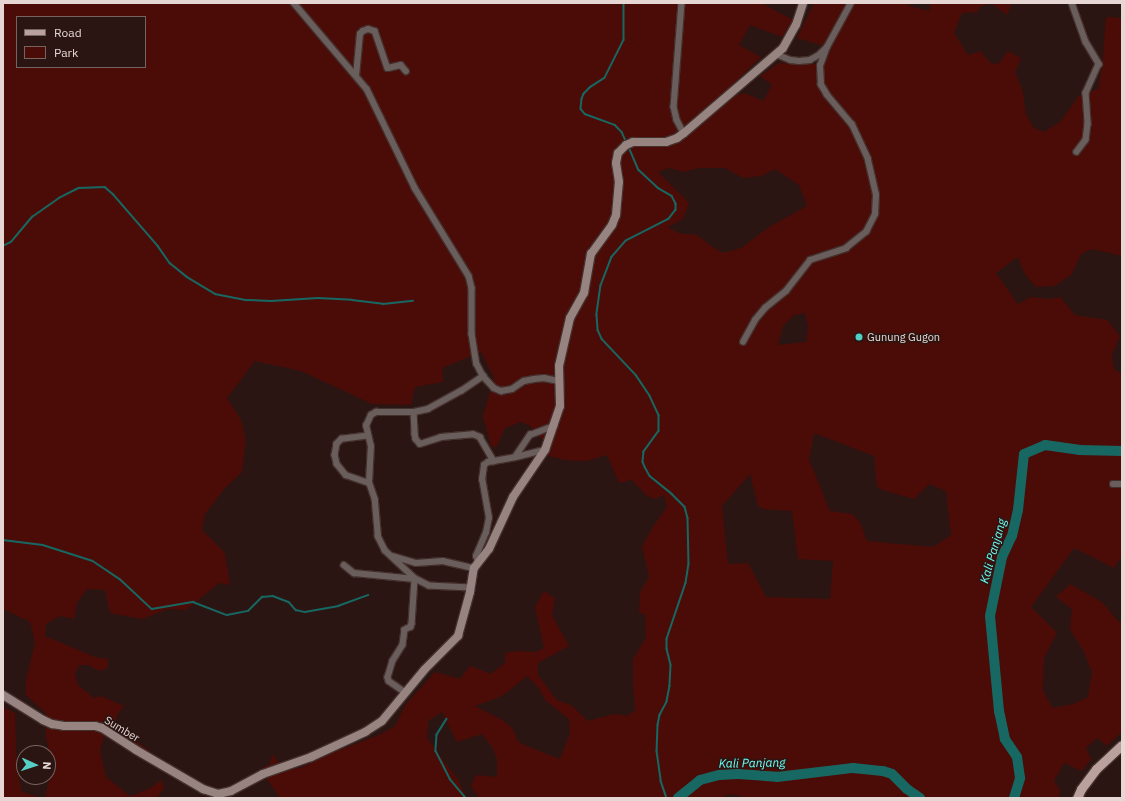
<!DOCTYPE html>
<style>
body{margin:0}
#map{position:relative;width:1125px;height:801px;overflow:hidden;background:#2a1512;font-family:"IBM Plex Sans",sans-serif}
div>[style]{position:absolute}
.green>*{inset:0;background:#4b0c07}
.stream>*{height:1.5px;margin:-0.75px;padding:0 0.75px;transform-origin:0.75px;border-radius:0.75px;background:#176863}
.river>*{height:10px;margin:-5px;padding:0 5px;transform-origin:5px;border-radius:5px;background:#176863}
.roads{filter:drop-shadow(1px 0 #44302d) drop-shadow(-1px 0 #44302d) drop-shadow(0 1px #44302d) drop-shadow(0 -1px #44302d)}
.street>*{height:5.5px;margin:-2.75px;padding:0 2.75px;transform-origin:2.75px;border-radius:2.75px;background:#6a5e5c}
.secondary>*{height:8px;margin:-4px;padding:0 4px;transform-origin:4px;border-radius:4px;background:#978481}
.primary>*{height:9px;margin:-4.5px;padding:0 4.5px;transform-origin:4.5px;border-radius:4.5px;background:#baa19d}
.dots>*{width:11px;height:11px;translate:-50% -50%;box-sizing:border-box;border:2px solid #2a1512;border-radius:50%}
span{translate:-50% -50%;white-space:nowrap;text-align:center;line-height:1.15;-webkit-text-stroke:3px #2a1512;paint-order:stroke}
.poi-label{font-size:11px;color:#e6d7d4}
.left{translate:0 -50%;text-align:left}
.street-label{font-size:11px;color:#e6d7d4}
.water-label{font-size:12px;color:#6ffcf2;font-style:italic}
.frame{position:absolute;inset:0;border:4px solid #e6d7d4;pointer-events:none}
.legend{position:absolute;left:16px;top:16px;width:130px;height:52px;box-sizing:border-box;background:#2a1512;border:1px solid #756360;margin:0;padding:5px 7px;list-style:none;font-size:12px;color:#e6d7d4}
.legend li{display:flex;align-items:center;gap:8px;height:20px}
.legend b{width:20px;border:1px solid #756360}
.north{position:absolute;left:16px;top:745px;width:40px;height:40px;box-sizing:border-box;background:#2a1512;border:1px solid #756360;border-radius:50%;rotate:93deg;font-size:11px;font-weight:700;line-height:16px;text-align:center;color:#e6d7d4}
.north::after{content:'';display:block;margin:auto;width:14px;height:18px;background:#55cec5;clip-path:polygon(50% 0,100% 100%,50% 72%,0 100%)}
</style>
<div id="map">
<div class="green">
<i style="clip-path:polygon(evenodd,3px 3px,766px 3px,765px 5px,793px 20px,782px 37px,750px 25px,739px 45px,761px 57px,731px 86px,740px 95px,745px 93px,763px 101px,772px 85px,760px 76px,779px 63px,819px 64px,824px 46px,797px 38px,814px 3px,910px 3px,909px 6px,929px 11px,931px 3px,1012px 3px,1007px 15px,991px 3px,980px 7px,977px 12px,962px 13px,954px 33px,968px 55px,980px 51px,992px 64px,999px 63px,1008px 51px,1021px 58px,1015px 72px,1023px 92px,1026px 115px,1034px 128px,1044px 132px,1060px 122px,1079px 96px,1098px 89px,1102px 68px,1106px 17px,1122px 18px,1122px 256px,1092px 249px,1081px 254px,1072px 274px,1055px 286px,1036px 287px,1024px 273px,1018px 257px,996px 273px,1018px 304px,1031px 297px,1049px 299px,1060px 297px,1075px 315px,1107px 320px,1120px 336px,1112px 355px,1114px 369px,1122px 374px,1122px 556px,1114px 568px,1074px 548px,1031px 607px,1057px 633px,1044px 658px,1043px 691px,1053px 708px,1073px 704px,1088px 697px,1092px 672px,1083px 650px,1070px 629px,1072px 609px,1056px 597px,1070px 584px,1102px 602px,1119px 622px,1122px 621px,1122px 732px,1107px 746px,1097px 738px,1086px 748px,1091px 759px,1082px 771px,1064px 763px,1054px 781px,1060px 790px,1059px 798px,743px 798px,742px 796px,729px 794px,722px 798px,479px 798px,471px 786px,476px 775px,497px 777px,497px 759px,492px 747px,482px 734px,457px 742px,442px 712px,428px 721px,427px 738px,459px 781px,466px 798px,280px 798px,260px 769px,270px 764px,272px 754px,285px 771px,303px 767px,324px 756px,379px 735px,395px 726px,406px 704px,435px 672px,460px 679px,470px 666px,491px 674px,505px 663px,505px 653px,518px 651px,536px 652px,544px 648px,535px 607px,544px 591px,555px 599px,552px 615px,569px 646px,538px 663px,538px 675px,557px 700px,571px 705px,588px 721px,614px 714px,627px 716px,635px 710px,633px 686px,633px 659px,646px 638px,645px 614px,639px 613px,640px 592px,649px 577px,642px 547px,652px 528px,667px 507px,664px 495px,655px 499px,647px 496px,632px 480px,619px 483px,607px 455px,586px 461px,565px 460px,545px 455px,543px 440px,529px 425px,521px 422px,505px 428px,497px 446px,491px 447px,483px 416px,494px 378px,481px 352px,442px 368px,443px 382px,415px 387px,411px 405px,372px 404px,301px 371px,255px 361px,227px 398px,241px 420px,246px 440px,242px 472px,226px 487px,205px 514px,202px 530px,225px 553px,230px 585px,219px 583px,186px 610px,168px 609px,142px 619px,110px 613px,105px 590px,87px 589px,77px 603px,74px 619px,60px 616px,46px 624px,45px 636px,95px 657px,108px 659px,108px 668px,99px 671px,88px 665px,79px 665px,75px 674px,78px 685px,94px 698px,101px 696px,124px 706px,117px 715px,115px 727px,149px 750px,146px 760px,104px 736px,100px 751px,106px 777px,130px 796px,149px 789px,161px 780px,164px 788px,157px 798px,45px 798px,52px 766px,46px 738px,46px 713px,26px 695px,26px 679px,35px 643px,30px 622px,3px 609px,3px 3px,17px 17px,145px 17px,145px 67px,17px 67px,17px 17px,3px 3px,669px 168px,684px 172px,699px 168px,725px 168px,743px 178px,761px 176px,775px 169px,799px 185px,807px 206px,769px 227px,741px 248px,723px 253px,711px 246px,697px 235px,678px 233px,668px 227px,683px 219px,689px 203px,658px 172px,669px 168px,3px 3px,805px 313px,808px 327px,806px 342px,778px 345px,783px 326px,794px 315px,805px 313px,3px 3px,814px 433px,874px 456px,877px 487px,883px 490px,914px 499px,929px 484px,946px 491px,951px 535px,933px 547px,867px 541px,860px 522px,852px 514px,830px 511px,809px 459px,814px 433px,3px 3px,750px 474px,758px 506px,763px 509px,792px 511px,798px 559px,833px 561px,830px 599px,766px 597px,748px 563px,728px 564px,722px 506px,750px 474px,3px 3px,527px 676px,539px 688px,545px 700px,569px 719px,570px 733px,560px 759px,522px 744px,517px 740px,513px 729px,504px 721px,475px 706px,500px 697px,510px 690px,527px 676px)"></i>
<i style="clip-path:polygon(3px 707px,15px 713px,17px 772px,22px 792px,43px 798px,3px 798px)"></i>
</div>
<div class="stream">
<i style="left:624px;top:3px;width:37px;rotate:90deg"></i>
<i style="left:624px;top:40px;width:42px;rotate:116.6deg"></i>
<i style="left:605px;top:78px;width:17px;rotate:147deg"></i>
<i style="left:591px;top:87px;width:10px;rotate:135deg"></i>
<i style="left:584px;top:94px;width:5px;rotate:112deg"></i>
<i style="left:582px;top:99px;width:10px;rotate:96deg"></i>
<i style="left:581px;top:109px;width:6px;rotate:51deg"></i>
<i style="left:585px;top:114px;width:32px;rotate:20deg"></i>
<i style="left:615px;top:125px;width:10px;rotate:45deg"></i>
<i style="left:622px;top:132px;width:10px;rotate:66deg"></i>
<i style="left:629px;top:147px;width:25px;rotate:67deg"></i>
<i style="left:639px;top:170px;width:26px;rotate:43deg"></i>
<i style="left:658px;top:188px;width:16px;rotate:30deg"></i>
<i style="left:672px;top:196px;width:9px;rotate:63deg"></i>
<i style="left:676px;top:204px;width:6px;rotate:90deg"></i>
<i style="left:676px;top:210px;width:11px;rotate:128deg"></i>
<i style="left:669px;top:219px;width:48px;rotate:152.9deg"></i>
<i style="left:626px;top:241px;width:21px;rotate:131deg"></i>
<i style="left:612px;top:257px;width:30px;rotate:111deg"></i>
<i style="left:601px;top:285px;width:30px;rotate:98deg"></i>
<i style="left:597px;top:315px;width:15px;rotate:86deg"></i>
<i style="left:598px;top:330px;width:10px;rotate:66deg"></i>
<i style="left:602px;top:339px;width:50px;rotate:46.6deg"></i>
<i style="left:636px;top:375px;width:25px;rotate:56deg"></i>
<i style="left:650px;top:396px;width:21px;rotate:65deg"></i>
<i style="left:659px;top:415px;width:16px;rotate:90deg"></i>
<i style="left:659px;top:431px;width:26px;rotate:126deg"></i>
<i style="left:644px;top:452px;width:10px;rotate:96deg"></i>
<i style="left:643px;top:462px;width:5px;rotate:68deg"></i>
<i style="left:645px;top:467px;width:10px;rotate:61deg"></i>
<i style="left:650px;top:476px;width:28px;rotate:39deg"></i>
<i style="left:672px;top:494px;width:18px;rotate:45deg"></i>
<i style="left:685px;top:507px;width:11px;rotate:75deg"></i>
<i style="left:688px;top:518px;width:46px;rotate:88.8deg"></i>
<i style="left:689px;top:564px;width:19px;rotate:99deg"></i>
<i style="left:686px;top:583px;width:59px;rotate:108.7deg"></i>
<i style="left:667px;top:639px;width:10px;rotate:90deg"></i>
<i style="left:667px;top:649px;width:16px;rotate:76deg"></i>
<i style="left:671px;top:665px;width:21px;rotate:93deg"></i>
<i style="left:670px;top:686px;width:16px;rotate:101deg"></i>
<i style="left:667px;top:702px;width:15px;rotate:118deg"></i>
<i style="left:660px;top:715px;width:10px;rotate:101deg"></i>
<i style="left:658px;top:725px;width:26px;rotate:92deg"></i>
<i style="left:657px;top:751px;width:30px;rotate:82deg"></i>
<i style="left:661px;top:781px;width:18px;rotate:71deg"></i>
<i style="left:3px;top:246px;width:9px;rotate:-27deg"></i>
<i style="left:11px;top:242px;width:33px;rotate:-50deg"></i>
<i style="left:32px;top:217px;width:33px;rotate:-35deg"></i>
<i style="left:59px;top:198px;width:22px;rotate:-27deg"></i>
<i style="left:79px;top:188px;width:26px;rotate:-2deg"></i>
<i style="left:105px;top:187px;width:11px;rotate:41deg"></i>
<i style="left:113px;top:194px;width:69px;rotate:49.1deg"></i>
<i style="left:158px;top:246px;width:21px;rotate:55deg"></i>
<i style="left:170px;top:263px;width:22px;rotate:39deg"></i>
<i style="left:187px;top:277px;width:33px;rotate:31deg"></i>
<i style="left:215px;top:294px;width:32px;rotate:11deg"></i>
<i style="left:246px;top:300px;width:25px;rotate:2deg"></i>
<i style="left:271px;top:301px;width:47px;rotate:-3.7deg"></i>
<i style="left:318px;top:298px;width:34px;rotate:3deg"></i>
<i style="left:352px;top:300px;width:31px;rotate:7deg"></i>
<i style="left:383px;top:304px;width:30px;rotate:-6deg"></i>
<i style="left:3px;top:540px;width:40px;rotate:7.1deg"></i>
<i style="left:43px;top:545px;width:52px;rotate:17.7deg"></i>
<i style="left:93px;top:561px;width:32px;rotate:34deg"></i>
<i style="left:120px;top:579px;width:44px;rotate:43.2deg"></i>
<i style="left:152px;top:609px;width:42px;rotate:-9.7deg"></i>
<i style="left:193px;top:602px;width:36px;rotate:21deg"></i>
<i style="left:227px;top:615px;width:21px;rotate:-11deg"></i>
<i style="left:248px;top:611px;width:20px;rotate:-45deg"></i>
<i style="left:262px;top:597px;width:11px;rotate:-5deg"></i>
<i style="left:273px;top:596px;width:17px;rotate:21deg"></i>
<i style="left:289px;top:602px;width:11px;rotate:49deg"></i>
<i style="left:296px;top:610px;width:9px;rotate:13deg"></i>
<i style="left:305px;top:612px;width:34px;rotate:-10deg"></i>
<i style="left:338px;top:606px;width:32px;rotate:-20deg"></i>
<i style="left:447px;top:719px;width:19px;rotate:122deg"></i>
<i style="left:437px;top:735px;width:16px;rotate:94deg"></i>
<i style="left:436px;top:751px;width:31px;rotate:63deg"></i>
<i style="left:450px;top:779px;width:25px;rotate:50deg"></i>
</div>
<div class="river">
<i style="left:678px;top:798px;width:28px;rotate:-39deg"></i>
<i style="left:700px;top:780px;width:20px;rotate:-15deg"></i>
<i style="left:719px;top:775px;width:19px;rotate:-3deg"></i>
<i style="left:738px;top:774px;width:39px;rotate:4deg"></i>
<i style="left:777px;top:777px;width:77px;rotate:-6.8deg"></i>
<i style="left:853px;top:768px;width:30px;rotate:6deg"></i>
<i style="left:883px;top:771px;width:9px;rotate:18deg"></i>
<i style="left:892px;top:774px;width:21px;rotate:45deg"></i>
<i style="left:907px;top:789px;width:16px;rotate:35deg"></i>
<i style="left:1014px;top:798px;width:21px;rotate:-73deg"></i>
<i style="left:1020px;top:778px;width:21px;rotate:-98deg"></i>
<i style="left:1017px;top:757px;width:22px;rotate:-124deg"></i>
<i style="left:1005px;top:739px;width:29px;rotate:-102deg"></i>
<i style="left:999px;top:711px;width:95px;rotate:-95.4deg"></i>
<i style="left:990px;top:616px;width:60px;rotate:-78.5deg"></i>
<i style="left:1002px;top:557px;width:23px;rotate:-65deg"></i>
<i style="left:1012px;top:536px;width:27px;rotate:-77deg"></i>
<i style="left:1018px;top:510px;width:56px;rotate:-83.9deg"></i>
<i style="left:1024px;top:454px;width:23px;rotate:-23deg"></i>
<i style="left:1045px;top:445px;width:34px;rotate:8deg"></i>
<i style="left:1079px;top:450px;width:43px;rotate:1.3deg"></i>
</div>
<div class="roads">
<div class="street">
<i style="left:294px;top:3px;width:113px;rotate:49.7deg"></i>
<i style="left:367px;top:89px;width:110px;rotate:64.1deg"></i>
<i style="left:415px;top:188px;width:103px;rotate:58.5deg"></i>
<i style="left:469px;top:276px;width:12px;rotate:76deg"></i>
<i style="left:472px;top:288px;width:46px;rotate:90deg"></i>
<i style="left:472px;top:334px;width:30px;rotate:81deg"></i>
<i style="left:477px;top:364px;width:13px;rotate:63deg"></i>
<i style="left:483px;top:376px;width:16px;rotate:47deg"></i>
<i style="left:494px;top:388px;width:8px;rotate:23deg"></i>
<i style="left:501px;top:391px;width:11px;rotate:-10deg"></i>
<i style="left:512px;top:389px;width:14px;rotate:-34deg"></i>
<i style="left:524px;top:381px;width:10px;rotate:-11deg"></i>
<i style="left:534px;top:379px;width:10px;rotate:-6deg"></i>
<i style="left:544px;top:378px;width:15px;rotate:11deg"></i>
<i style="left:682px;top:3px;width:104px;rotate:94.4deg"></i>
<i style="left:674px;top:107px;width:13px;rotate:77deg"></i>
<i style="left:677px;top:120px;width:15px;rotate:62deg"></i>
<i style="left:1072px;top:3px;width:41px;rotate:70.3deg"></i>
<i style="left:1086px;top:42px;width:26px;rotate:59deg"></i>
<i style="left:1099px;top:64px;width:32px;rotate:114deg"></i>
<i style="left:1086px;top:93px;width:31px;rotate:86deg"></i>
<i style="left:1088px;top:124px;width:16px;rotate:97deg"></i>
<i style="left:1086px;top:140px;width:15px;rotate:127deg"></i>
<i style="left:776px;top:54px;width:16px;rotate:22deg"></i>
<i style="left:791px;top:60px;width:8px;rotate:7deg"></i>
<i style="left:799px;top:61px;width:11px;rotate:-5deg"></i>
<i style="left:810px;top:60px;width:10px;rotate:-29deg"></i>
<i style="left:819px;top:55px;width:11px;rotate:-45deg"></i>
<i style="left:827px;top:47px;width:50px;rotate:-61.4deg"></i>
<i style="left:356px;top:76px;width:42px;rotate:-84.6deg"></i>
<i style="left:360px;top:34px;width:4px;rotate:-45deg"></i>
<i style="left:363px;top:31px;width:5px;rotate:-22deg"></i>
<i style="left:368px;top:29px;width:7px;rotate:16deg"></i>
<i style="left:375px;top:31px;width:39px;rotate:71deg"></i>
<i style="left:388px;top:68px;width:13px;rotate:-13deg"></i>
<i style="left:401px;top:65px;width:8px;rotate:50deg"></i>
<i style="left:743px;top:342px;width:25px;rotate:-61deg"></i>
<i style="left:755px;top:320px;width:16px;rotate:-50deg"></i>
<i style="left:765px;top:308px;width:27px;rotate:-39deg"></i>
<i style="left:786px;top:291px;width:39px;rotate:-52deg"></i>
<i style="left:810px;top:260px;width:38px;rotate:-18deg"></i>
<i style="left:846px;top:248px;width:26px;rotate:-39deg"></i>
<i style="left:866px;top:232px;width:20px;rotate:-63deg"></i>
<i style="left:875px;top:214px;width:19px;rotate:-87deg"></i>
<i style="left:876px;top:195px;width:37px;rotate:-103deg"></i>
<i style="left:868px;top:159px;width:38px;rotate:-115deg"></i>
<i style="left:852px;top:125px;width:39px;rotate:-130deg"></i>
<i style="left:827px;top:95px;width:12px;rotate:-121deg"></i>
<i style="left:821px;top:85px;width:19px;rotate:-93deg"></i>
<i style="left:820px;top:66px;width:20px;rotate:-70deg"></i>
<i style="left:414px;top:412px;width:22px;rotate:87deg"></i>
<i style="left:415px;top:434px;width:5px;rotate:79deg"></i>
<i style="left:416px;top:439px;width:6px;rotate:51deg"></i>
<i style="left:420px;top:444px;width:22px;rotate:-18deg"></i>
<i style="left:441px;top:437px;width:32px;rotate:-5deg"></i>
<i style="left:473px;top:434px;width:8px;rotate:23deg"></i>
<i style="left:480px;top:437px;width:28px;rotate:60deg"></i>
<i style="left:368px;top:436px;width:26px;rotate:173deg"></i>
<i style="left:342px;top:439px;width:7px;rotate:135deg"></i>
<i style="left:337px;top:444px;width:11px;rotate:100deg"></i>
<i style="left:335px;top:455px;width:9px;rotate:77deg"></i>
<i style="left:337px;top:464px;width:14px;rotate:51deg"></i>
<i style="left:346px;top:475px;width:24px;rotate:19deg"></i>
<i style="left:516px;top:457px;width:30px;rotate:-14deg"></i>
<i style="left:1113px;top:484px;width:9px"></i>
<i style="left:392px;top:556px;width:25px;rotate:16deg"></i>
<i style="left:416px;top:563px;width:27px;rotate:-4deg"></i>
<i style="left:443px;top:561px;width:32px;rotate:13deg"></i>
<i style="left:478px;top:562px;width:6px;rotate:-108deg"></i>
<i style="left:476px;top:556px;width:25px;rotate:-67deg"></i>
<i style="left:486px;top:533px;width:15px;rotate:-79deg"></i>
<i style="left:489px;top:518px;width:39px;rotate:-100deg"></i>
<i style="left:482px;top:480px;width:15px;rotate:-82deg"></i>
<i style="left:484px;top:465px;width:5px;rotate:-37deg"></i>
<i style="left:488px;top:462px;width:27px;rotate:-10deg"></i>
<i style="left:515px;top:457px;width:27px;rotate:-56deg"></i>
<i style="left:530px;top:435px;width:26px;rotate:-21deg"></i>
<i style="left:344px;top:565px;width:13px;rotate:39deg"></i>
<i style="left:354px;top:573px;width:61px;rotate:5.6deg"></i>
<i style="left:415px;top:579px;width:45px;rotate:93.8deg"></i>
<i style="left:412px;top:624px;width:3px;rotate:108deg"></i>
<i style="left:411px;top:627px;width:7px;rotate:153deg"></i>
<i style="left:405px;top:630px;width:15px;rotate:98deg"></i>
<i style="left:403px;top:645px;width:19px;rotate:122deg"></i>
<i style="left:393px;top:661px;width:17px;rotate:107deg"></i>
<i style="left:388px;top:677px;width:4px;rotate:76deg"></i>
<i style="left:389px;top:681px;width:21px;rotate:35deg"></i>
<i style="left:471px;top:588px;width:42px;rotate:-177.3deg"></i>
<i style="left:429px;top:586px;width:16px;rotate:-153deg"></i>
<i style="left:415px;top:579px;width:41px;rotate:-137deg"></i>
<i style="left:385px;top:551px;width:16px;rotate:-117deg"></i>
<i style="left:378px;top:537px;width:37px;rotate:-95deg"></i>
<i style="left:375px;top:500px;width:18px;rotate:-109deg"></i>
<i style="left:369px;top:483px;width:36px;rotate:-87deg"></i>
<i style="left:371px;top:447px;width:22px;rotate:-103deg"></i>
<i style="left:366px;top:426px;width:12px;rotate:-66deg"></i>
<i style="left:371px;top:415px;width:6px;rotate:-31deg"></i>
<i style="left:376px;top:412px;width:38px"></i>
<i style="left:414px;top:412px;width:14px;rotate:-12deg"></i>
<i style="left:428px;top:409px;width:38px;rotate:-29deg"></i>
<i style="left:461px;top:391px;width:27px;rotate:-34deg"></i>
</div>
<div class="secondary">
<i style="left:3px;top:695px;width:47px;rotate:32deg"></i>
<i style="left:43px;top:720px;width:10px;rotate:24deg"></i>
<i style="left:52px;top:724px;width:12px;rotate:9deg"></i>
<i style="left:64px;top:726px;width:31px"></i>
<i style="left:95px;top:726px;width:7px;rotate:16deg"></i>
<i style="left:102px;top:728px;width:40px;rotate:32.9deg"></i>
<i style="left:136px;top:750px;width:78px;rotate:30.2deg"></i>
<i style="left:203px;top:789px;width:16px;rotate:18deg"></i>
<i style="left:218px;top:794px;width:13px;rotate:-13deg"></i>
<i style="left:231px;top:791px;width:36px;rotate:-28deg"></i>
<i style="left:263px;top:774px;width:51px;rotate:-19.5deg"></i>
<i style="left:311px;top:757px;width:60px;rotate:-24.8deg"></i>
<i style="left:365px;top:732px;width:20px;rotate:-33deg"></i>
<i style="left:382px;top:721px;width:67px;rotate:-50.4deg"></i>
<i style="left:425px;top:669px;width:47px;rotate:-45deg"></i>
<i style="left:458px;top:636px;width:46px;rotate:-74.7deg"></i>
<i style="left:470px;top:592px;width:24px;rotate:-81deg"></i>
<i style="left:474px;top:568px;width:24px;rotate:-52deg"></i>
<i style="left:489px;top:549px;width:57px;rotate:-65.2deg"></i>
<i style="left:513px;top:497px;width:57px;rotate:-55.8deg"></i>
<i style="left:545px;top:450px;width:46px;rotate:-71.2deg"></i>
<i style="left:560px;top:406px;width:40px;rotate:-91.4deg"></i>
<i style="left:559px;top:366px;width:49px;rotate:-77.1deg"></i>
<i style="left:570px;top:318px;width:29px;rotate:-61deg"></i>
<i style="left:584px;top:293px;width:40px;rotate:-80deg"></i>
<i style="left:591px;top:254px;width:36px;rotate:-54deg"></i>
<i style="left:612px;top:225px;width:11px;rotate:-68deg"></i>
<i style="left:616px;top:215px;width:33px;rotate:-85deg"></i>
<i style="left:619px;top:182px;width:19px;rotate:-99deg"></i>
<i style="left:616px;top:163px;width:10px;rotate:-79deg"></i>
<i style="left:618px;top:153px;width:11px;rotate:-45deg"></i>
<i style="left:626px;top:145px;width:8px;rotate:-23deg"></i>
<i style="left:633px;top:142px;width:33px"></i>
<i style="left:666px;top:142px;width:12px;rotate:-20deg"></i>
<i style="left:677px;top:138px;width:9px;rotate:-36deg"></i>
<i style="left:684px;top:133px;width:130px;rotate:-40.6deg"></i>
<i style="left:783px;top:48px;width:26px;rotate:-61deg"></i>
<i style="left:796px;top:25px;width:23px;rotate:-72deg"></i>
</div>
<div class="primary">
<i style="left:1077px;top:798px;width:10px;rotate:-66deg"></i>
<i style="left:1081px;top:789px;width:25px;rotate:-53deg"></i>
<i style="left:1096px;top:769px;width:35px;rotate:-43deg"></i>
</div>
</div>
<div class="dots">
<i style="left:859px;top:337px;background:#55cec5"></i>
</div>
<div class="poi-label">
<span class="left" style="left:867px;top:337px">Gunung Gugon</span>
</div>
<div class="street-label">
<span style="left:122px;top:729px;rotate:31deg">Sumber</span>
</div>
<div class="water-label">
<span style="left:993px;top:551px;rotate:-74deg">Kali Panjang</span>
<span style="left:752px;top:763px;rotate:-1deg">Kali Panjang</span>
</div>
<div class="frame"></div>
<ul class="legend">
<li><b style="height:5px;background:#baa19d"></b>Road</li>
<li><b style="height:11px;background:#4b0c07"></b>Park</li>
</ul>
<div class="north">N</div>
</div>
